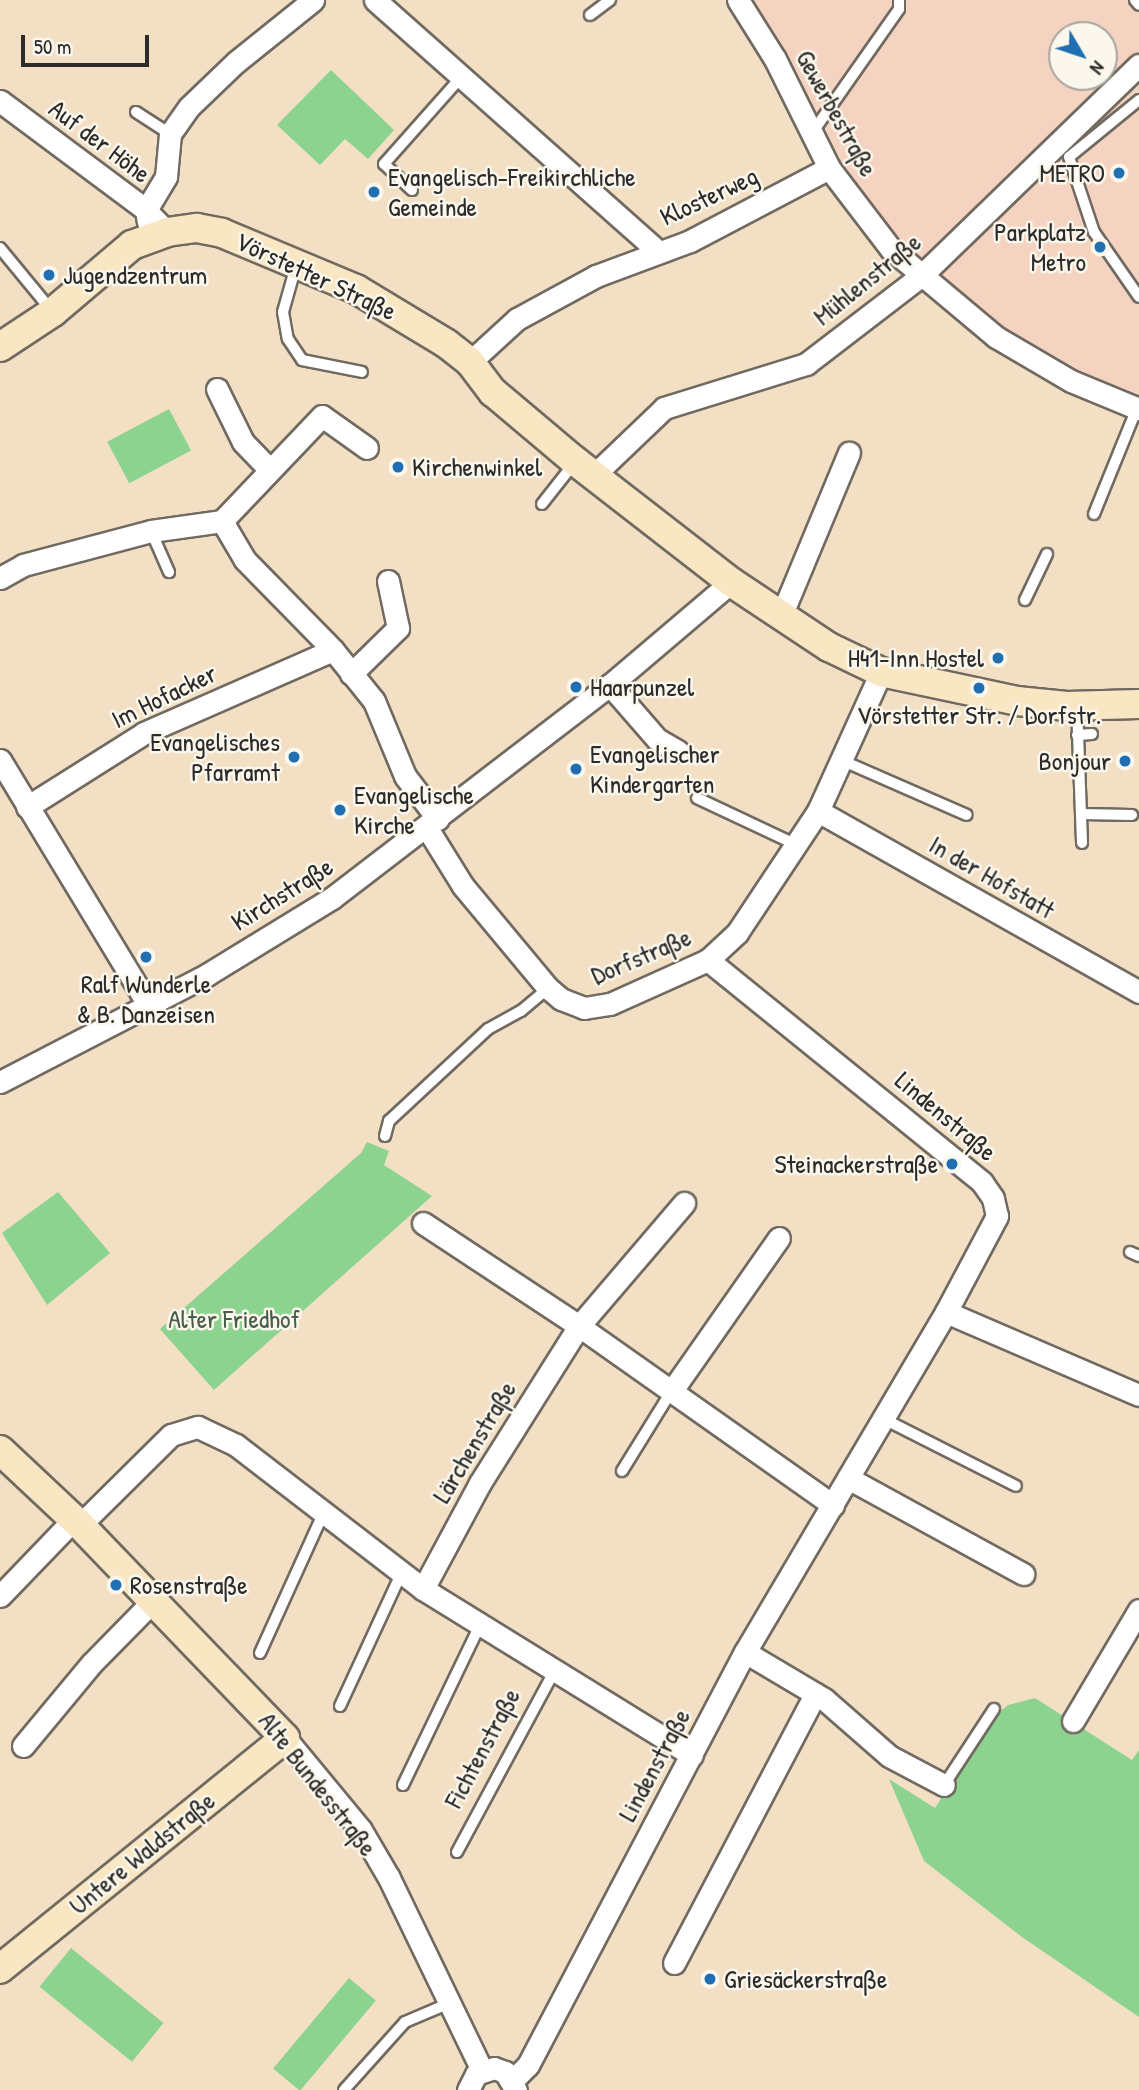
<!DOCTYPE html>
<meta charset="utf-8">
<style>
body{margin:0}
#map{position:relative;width:1139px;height:2090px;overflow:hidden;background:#f3e0c4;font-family:"Patrick Hand",sans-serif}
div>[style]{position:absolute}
.built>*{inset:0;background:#f5d3c1}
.green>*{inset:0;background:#8bd38f;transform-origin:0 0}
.roads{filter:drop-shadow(2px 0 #716a61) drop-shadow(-2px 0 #716a61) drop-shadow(0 2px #716a61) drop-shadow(0 -2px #716a61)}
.lane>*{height:10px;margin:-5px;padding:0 5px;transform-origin:5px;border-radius:5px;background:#fff}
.street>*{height:21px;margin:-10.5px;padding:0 10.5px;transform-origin:10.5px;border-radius:10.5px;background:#fff}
.secondary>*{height:28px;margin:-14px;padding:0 14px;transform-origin:14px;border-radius:14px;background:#f9e7c3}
.dots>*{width:19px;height:19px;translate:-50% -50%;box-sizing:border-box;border:4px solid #fbf7ec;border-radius:50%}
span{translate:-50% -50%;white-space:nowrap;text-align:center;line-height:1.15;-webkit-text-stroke:5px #fbf7ec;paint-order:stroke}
.street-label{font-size:26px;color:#2b2b2b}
.poi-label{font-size:26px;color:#2b2b2b}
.right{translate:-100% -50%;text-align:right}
.left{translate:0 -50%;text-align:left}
.park-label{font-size:26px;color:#485d49}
.north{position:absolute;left:1048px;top:21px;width:70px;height:70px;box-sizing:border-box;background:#fbf7ec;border:2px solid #a8a59f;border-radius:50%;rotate:129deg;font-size:19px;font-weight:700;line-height:28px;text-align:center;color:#2b2b2b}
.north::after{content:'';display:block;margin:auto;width:24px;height:32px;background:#1f6fb2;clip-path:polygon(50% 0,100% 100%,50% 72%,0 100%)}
.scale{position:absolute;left:21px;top:35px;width:128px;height:32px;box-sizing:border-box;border:4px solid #2b2b2b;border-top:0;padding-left:9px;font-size:21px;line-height:24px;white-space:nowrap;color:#2b2b2b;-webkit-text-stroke:5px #fbf7ec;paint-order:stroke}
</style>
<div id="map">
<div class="built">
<i style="clip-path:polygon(evenodd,726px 0,1139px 0,1139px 409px,1070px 381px,922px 275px,900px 270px,824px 174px,726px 0,1062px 35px,1104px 35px,1104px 77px,1062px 77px,1062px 35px)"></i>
</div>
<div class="green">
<i style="clip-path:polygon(331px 70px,394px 130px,368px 159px,345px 139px,320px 165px,277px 125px)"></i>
<i style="left:169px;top:409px;width:47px;height:70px;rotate:62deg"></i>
<i style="clip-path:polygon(367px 1142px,389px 1151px,384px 1165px,432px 1196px,214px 1390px,160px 1329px,361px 1153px)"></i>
<i style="clip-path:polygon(58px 1192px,110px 1253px,47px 1305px,2px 1233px)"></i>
<i style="clip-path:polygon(1035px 1698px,1132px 1760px,1139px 1750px,1139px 2017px,1022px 1937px,924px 1861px,889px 1779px,935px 1808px,995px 1715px,1008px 1705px)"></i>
<i style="left:71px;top:1948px;width:119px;height:50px;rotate:39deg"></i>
<i style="left:349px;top:1978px;width:35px;height:118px;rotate:40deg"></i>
</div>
<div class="roads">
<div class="lane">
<i style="left:1135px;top:0;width:6px;rotate:51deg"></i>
<i style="left:590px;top:15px;width:25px;rotate:-37deg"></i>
<i style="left:1139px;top:100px;width:90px;rotate:140.8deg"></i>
<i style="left:1069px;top:157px;width:79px;rotate:71.6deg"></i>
<i style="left:1094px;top:232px;width:79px;rotate:55.3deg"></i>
<i style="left:136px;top:112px;width:40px;rotate:32.9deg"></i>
<i style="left:812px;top:133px;width:151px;rotate:-54.9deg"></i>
<i style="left:899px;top:9px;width:9px;rotate:-90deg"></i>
<i style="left:412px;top:190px;width:38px;rotate:-137deg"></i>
<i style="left:384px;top:164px;width:118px;rotate:-48.4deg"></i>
<i style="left:0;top:248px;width:82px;rotate:50.5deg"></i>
<i style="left:296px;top:266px;width:48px;rotate:105.8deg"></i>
<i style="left:283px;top:312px;width:27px;rotate:80deg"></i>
<i style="left:288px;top:339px;width:25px;rotate:56deg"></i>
<i style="left:302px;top:360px;width:61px;rotate:11.3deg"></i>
<i style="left:542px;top:504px;width:53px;rotate:-51.8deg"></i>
<i style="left:1094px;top:514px;width:114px;rotate:-67.9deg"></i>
<i style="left:151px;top:531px;width:45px;rotate:66.3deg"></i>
<i style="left:1025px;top:600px;width:51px;rotate:-64.4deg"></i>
<i style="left:1077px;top:706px;width:137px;rotate:87.9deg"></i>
<i style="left:1077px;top:735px;width:15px;rotate:-4deg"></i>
<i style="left:841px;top:760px;width:137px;rotate:23.6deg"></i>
<i style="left:697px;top:798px;width:110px;rotate:25.2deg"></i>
<i style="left:1082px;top:814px;width:50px;rotate:1.1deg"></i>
<i style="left:385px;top:1136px;width:16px;rotate:-75deg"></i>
<i style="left:389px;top:1121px;width:135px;rotate:-42.9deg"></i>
<i style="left:488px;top:1029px;width:38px;rotate:-29deg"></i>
<i style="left:521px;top:1011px;width:35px;rotate:-40deg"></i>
<i style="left:1130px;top:1252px;width:10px;rotate:24deg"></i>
<i style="left:882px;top:1418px;width:150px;rotate:26.9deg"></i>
<i style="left:622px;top:1471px;width:93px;rotate:-58.2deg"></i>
<i style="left:260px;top:1653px;width:153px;rotate:-65.6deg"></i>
<i style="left:340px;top:1706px;width:145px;rotate:-65.2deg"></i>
<i style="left:403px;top:1785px;width:178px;rotate:-64.3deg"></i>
<i style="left:944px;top:1785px;width:91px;rotate:-56.7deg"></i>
<i style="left:457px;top:1852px;width:207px;rotate:-61.7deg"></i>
<i style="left:344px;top:2090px;width:91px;rotate:-48.1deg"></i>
<i style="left:405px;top:2022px;width:49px;rotate:-22.9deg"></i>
</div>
<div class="street">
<i style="left:375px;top:0;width:377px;rotate:41.6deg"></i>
<i style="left:738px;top:0;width:70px;rotate:57.9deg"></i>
<i style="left:775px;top:59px;width:122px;rotate:63.6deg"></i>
<i style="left:829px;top:168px;width:102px;rotate:52.6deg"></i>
<i style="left:891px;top:249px;width:137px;rotate:40deg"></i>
<i style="left:996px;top:337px;width:87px;rotate:30.4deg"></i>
<i style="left:1071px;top:381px;width:74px;rotate:22.4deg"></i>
<i style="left:0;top:101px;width:182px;rotate:36.7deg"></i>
<i style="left:146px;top:210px;width:12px;rotate:81deg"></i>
<i style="left:167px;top:232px;width:30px;rotate:-134deg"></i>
<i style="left:146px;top:210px;width:39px;rotate:-59deg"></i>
<i style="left:166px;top:177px;width:43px;rotate:-84.7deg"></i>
<i style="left:170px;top:134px;width:33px;rotate:-55deg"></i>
<i style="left:189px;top:107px;width:65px;rotate:-43.8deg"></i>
<i style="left:236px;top:62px;width:99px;rotate:-38.8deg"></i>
<i style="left:470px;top:362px;width:64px;rotate:-42.5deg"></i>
<i style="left:517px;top:319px;width:90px;rotate:-28.6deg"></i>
<i style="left:596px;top:276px;width:100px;rotate:-20.4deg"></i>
<i style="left:690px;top:241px;width:157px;rotate:-27.7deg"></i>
<i style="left:217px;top:389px;width:59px;rotate:63.9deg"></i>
<i style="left:243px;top:442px;width:37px;rotate:46deg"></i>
<i style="left:594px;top:475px;width:97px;rotate:-43.7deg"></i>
<i style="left:664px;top:408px;width:149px;rotate:-17.2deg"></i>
<i style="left:806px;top:364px;width:146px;rotate:-37.5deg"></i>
<i style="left:922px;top:275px;width:302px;rotate:-44.1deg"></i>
<i style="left:222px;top:521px;width:45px;rotate:59.5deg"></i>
<i style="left:245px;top:560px;width:126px;rotate:45.6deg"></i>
<i style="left:333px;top:650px;width:65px;rotate:51.2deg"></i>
<i style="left:374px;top:701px;width:81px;rotate:67.5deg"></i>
<i style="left:405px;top:776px;width:54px;rotate:52.5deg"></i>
<i style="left:222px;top:521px;width:145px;rotate:-46.4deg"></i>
<i style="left:322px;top:416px;width:55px;rotate:35.4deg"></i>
<i style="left:0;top:578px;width:26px;rotate:-29deg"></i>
<i style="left:23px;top:565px;width:132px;rotate:-14.9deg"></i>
<i style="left:151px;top:531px;width:72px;rotate:-8deg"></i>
<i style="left:781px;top:616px;width:177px;rotate:-67.4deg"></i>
<i style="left:351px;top:674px;width:66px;rotate:-44.4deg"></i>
<i style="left:398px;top:628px;width:48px;rotate:-102deg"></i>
<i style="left:610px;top:685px;width:72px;rotate:49deg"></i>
<i style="left:657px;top:739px;width:24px;rotate:30deg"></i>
<i style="left:0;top:760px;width:288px;rotate:58.8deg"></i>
<i style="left:27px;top:807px;width:138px;rotate:-32.3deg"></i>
<i style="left:144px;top:733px;width:206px;rotate:-23.7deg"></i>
<i style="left:818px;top:811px;width:369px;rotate:29.4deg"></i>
<i style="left:427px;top:828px;width:68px;rotate:58.2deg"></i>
<i style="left:463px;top:886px;width:133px;rotate:50.2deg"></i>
<i style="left:548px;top:988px;width:17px;rotate:40deg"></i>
<i style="left:561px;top:999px;width:25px;rotate:21deg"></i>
<i style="left:584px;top:1008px;width:26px;rotate:-9deg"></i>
<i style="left:610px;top:1004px;width:107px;rotate:-24.2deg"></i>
<i style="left:708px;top:960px;width:40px;rotate:-43deg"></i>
<i style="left:737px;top:933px;width:146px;rotate:-56.4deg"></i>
<i style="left:818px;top:811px;width:153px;rotate:-65.6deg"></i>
<i style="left:0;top:1082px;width:234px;rotate:-27.4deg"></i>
<i style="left:208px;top:974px;width:145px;rotate:-31.5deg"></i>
<i style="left:332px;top:898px;width:350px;rotate:-37.5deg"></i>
<i style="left:610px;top:685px;width:159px;rotate:-40.4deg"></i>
<i style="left:423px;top:1223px;width:187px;rotate:33.4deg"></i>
<i style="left:579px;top:1326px;width:311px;rotate:35.2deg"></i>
<i style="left:946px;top:1312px;width:210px;rotate:23.3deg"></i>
<i style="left:671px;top:1392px;width:188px;rotate:-55deg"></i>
<i style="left:848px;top:1478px;width:200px;rotate:28.7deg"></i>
<i style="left:80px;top:1525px;width:128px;rotate:-44.7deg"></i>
<i style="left:171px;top:1435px;width:28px;rotate:-17deg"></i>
<i style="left:198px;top:1427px;width:42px;rotate:25.3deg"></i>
<i style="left:236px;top:1445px;width:236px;rotate:37.6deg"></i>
<i style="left:423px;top:1589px;width:316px;rotate:31.7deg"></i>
<i style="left:423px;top:1589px;width:120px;rotate:-61.7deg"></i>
<i style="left:480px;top:1483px;width:186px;rotate:-57.8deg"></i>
<i style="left:579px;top:1326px;width:162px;rotate:-49.5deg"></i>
<i style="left:0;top:1596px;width:107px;rotate:-46.1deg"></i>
<i style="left:745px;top:1652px;width:92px;rotate:30.7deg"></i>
<i style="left:824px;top:1699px;width:86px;rotate:41.2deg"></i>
<i style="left:889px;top:1756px;width:62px;rotate:27.8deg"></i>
<i style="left:1073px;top:1721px;width:129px;rotate:-59.3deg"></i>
<i style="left:285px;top:1738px;width:119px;rotate:50.4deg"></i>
<i style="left:361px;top:1830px;width:56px;rotate:59.7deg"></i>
<i style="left:389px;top:1878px;width:213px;rotate:64.2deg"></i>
<i style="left:23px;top:1746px;width:108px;rotate:-50.3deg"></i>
<i style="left:92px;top:1663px;width:86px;rotate:-45.5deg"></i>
<i style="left:674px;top:1963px;width:304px;rotate:-62.3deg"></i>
<i style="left:513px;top:2080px;width:21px;rotate:-45deg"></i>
<i style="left:528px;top:2065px;width:467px;rotate:-62.3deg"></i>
<i style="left:745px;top:1652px;width:395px;rotate:-59.4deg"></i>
<i style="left:946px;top:1312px;width:109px;rotate:-62deg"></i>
<i style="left:997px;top:1216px;width:18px;rotate:-103deg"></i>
<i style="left:993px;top:1198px;width:19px;rotate:-125deg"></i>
<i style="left:982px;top:1182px;width:353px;rotate:-141deg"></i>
<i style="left:468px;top:2090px;width:18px;rotate:-63deg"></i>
<i style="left:476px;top:2074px;width:19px;rotate:-18deg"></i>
<i style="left:494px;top:2068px;width:12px;rotate:20deg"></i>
<i style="left:505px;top:2072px;width:21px;rotate:59deg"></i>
</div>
<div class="secondary">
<i style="left:0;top:347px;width:64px;rotate:-33.4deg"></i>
<i style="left:53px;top:312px;width:104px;rotate:-40.3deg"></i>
<i style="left:132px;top:245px;width:37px;rotate:-20deg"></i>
<i style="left:167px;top:232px;width:30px;rotate:-8deg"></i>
<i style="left:197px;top:228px;width:25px;rotate:11deg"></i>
<i style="left:222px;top:233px;width:145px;rotate:22.7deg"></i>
<i style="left:356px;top:289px;width:106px;rotate:31.1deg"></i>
<i style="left:447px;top:344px;width:29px;rotate:38deg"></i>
<i style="left:470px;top:362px;width:38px;rotate:53deg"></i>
<i style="left:493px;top:392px;width:107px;rotate:40.1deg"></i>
<i style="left:575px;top:461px;width:197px;rotate:37.8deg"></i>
<i style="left:731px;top:582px;width:118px;rotate:33.6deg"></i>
<i style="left:829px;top:647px;width:58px;rotate:25.7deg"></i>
<i style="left:881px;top:672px;width:139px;rotate:12deg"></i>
<i style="left:1017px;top:701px;width:50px;rotate:5.7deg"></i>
<i style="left:1067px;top:706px;width:72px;rotate:-1.6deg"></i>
<i style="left:0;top:1450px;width:110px;rotate:43.2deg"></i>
<i style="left:80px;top:1525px;width:296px;rotate:46.1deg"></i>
<i style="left:285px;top:1738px;width:367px;rotate:141deg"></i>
</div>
</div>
<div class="dots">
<i style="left:1119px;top:173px;background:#1f6fb2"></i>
<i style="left:374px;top:192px;background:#1f6fb2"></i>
<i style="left:1100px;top:247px;background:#1f6fb2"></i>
<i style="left:49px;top:275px;background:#1f6fb2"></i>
<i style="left:398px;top:467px;background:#1f6fb2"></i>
<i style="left:998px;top:658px;background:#1f6fb2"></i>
<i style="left:576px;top:687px;background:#1f6fb2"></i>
<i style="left:979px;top:688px;background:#1f6fb2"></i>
<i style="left:294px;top:757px;background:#1f6fb2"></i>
<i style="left:1125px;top:761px;background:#1f6fb2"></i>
<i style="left:576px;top:769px;background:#1f6fb2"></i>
<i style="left:340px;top:810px;background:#1f6fb2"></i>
<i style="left:146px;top:957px;background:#1f6fb2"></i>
<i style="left:952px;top:1164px;background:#1f6fb2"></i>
<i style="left:116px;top:1585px;background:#1f6fb2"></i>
<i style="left:710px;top:1979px;background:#1f6fb2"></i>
</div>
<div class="street-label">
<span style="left:837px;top:113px;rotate:61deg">Gewerbestraße</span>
<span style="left:100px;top:141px;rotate:37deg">Auf der Höhe</span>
<span style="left:709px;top:196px;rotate:-25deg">Klosterweg</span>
<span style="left:316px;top:276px;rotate:25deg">Vörstetter Straße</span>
<span style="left:867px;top:279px;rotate:-39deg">Mühlenstraße</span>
<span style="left:164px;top:696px;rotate:-26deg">Im Hofacker</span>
<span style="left:992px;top:877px;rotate:30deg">In der Hofstatt</span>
<span style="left:282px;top:894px;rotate:-32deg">Kirchstraße</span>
<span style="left:641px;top:956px;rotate:-23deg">Dorfstraße</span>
<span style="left:946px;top:1116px;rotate:40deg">Lindenstraße</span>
<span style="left:474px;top:1442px;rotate:-59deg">Lärchenstraße</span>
<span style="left:482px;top:1748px;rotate:-62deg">Fichtenstraße</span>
<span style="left:654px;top:1765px;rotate:-62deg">Lindenstraße</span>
<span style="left:318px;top:1784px;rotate:52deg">Alte Bundesstraße</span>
<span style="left:142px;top:1853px;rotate:-39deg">Untere Waldstraße</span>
</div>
<div class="poi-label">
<span class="right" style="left:1105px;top:173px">METRO</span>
<span class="left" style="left:388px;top:192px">Evangelisch-Freikirchliche<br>Gemeinde</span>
<span class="right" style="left:1086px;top:247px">Parkplatz<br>Metro</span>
<span class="left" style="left:63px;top:275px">Jugendzentrum</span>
<span class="left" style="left:412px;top:467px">Kirchenwinkel</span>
<span class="right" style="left:984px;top:658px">H41-Inn Hostel</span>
<span class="left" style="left:590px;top:687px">Haarpunzel</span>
<span style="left:979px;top:715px">Vörstetter Str. / Dorfstr.</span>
<span class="right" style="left:280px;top:757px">Evangelisches<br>Pfarramt</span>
<span class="left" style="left:590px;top:769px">Evangelischer<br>Kindergarten</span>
<span class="right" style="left:1111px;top:761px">Bonjour</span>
<span class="left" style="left:354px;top:810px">Evangelische<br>Kirche</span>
<span style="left:146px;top:999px">Ralf Wunderle<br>&amp; B. Danzeisen</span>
<span class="right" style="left:938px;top:1164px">Steinackerstraße</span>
<span class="left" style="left:130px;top:1585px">Rosenstraße</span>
<span class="left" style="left:724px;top:1979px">Griesäckerstraße</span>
</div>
<div class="park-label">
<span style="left:234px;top:1319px">Alter Friedhof</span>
</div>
<div class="north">N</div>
<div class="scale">50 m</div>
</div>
